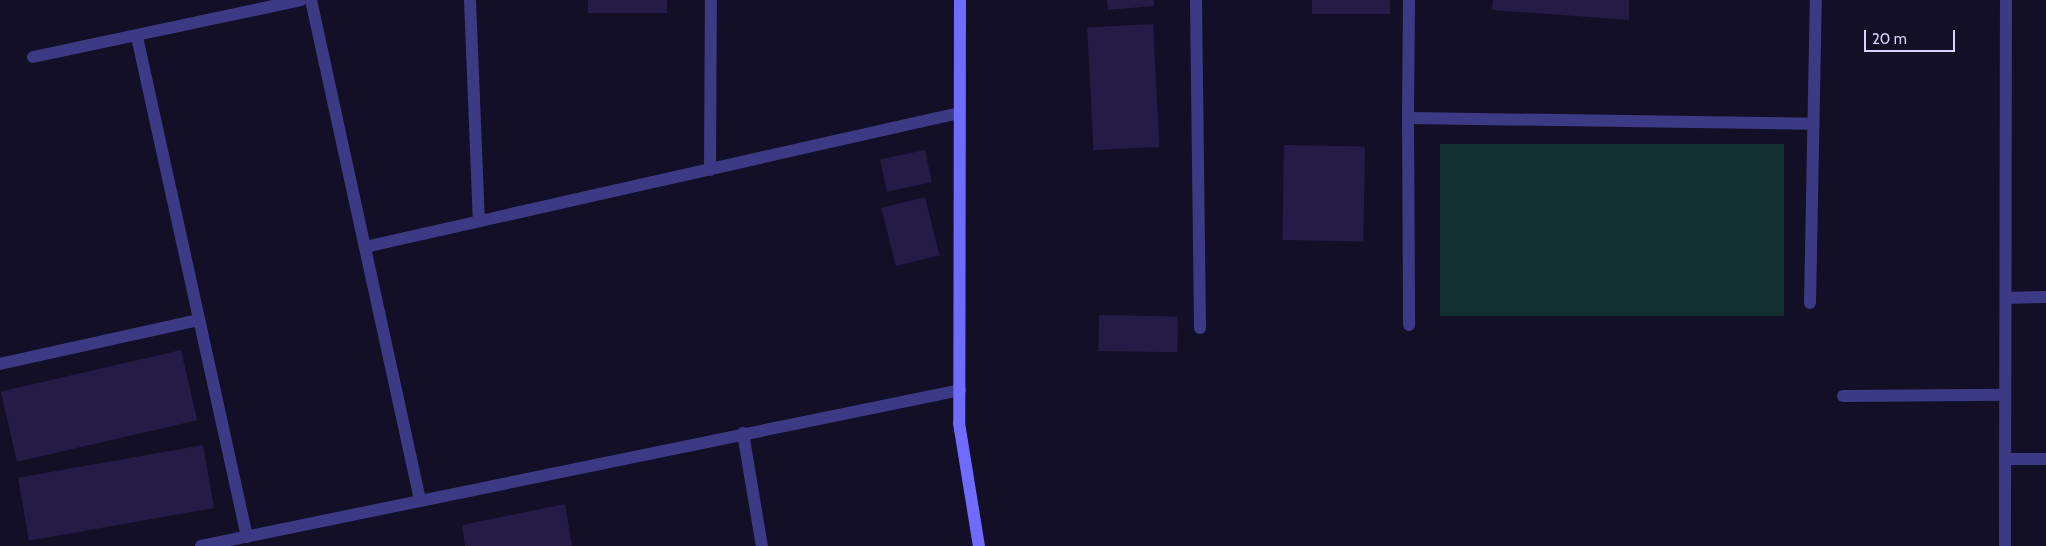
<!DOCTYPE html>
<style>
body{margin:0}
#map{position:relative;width:2046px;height:546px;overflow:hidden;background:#130f26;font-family:Cabin,sans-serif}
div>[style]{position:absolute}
.green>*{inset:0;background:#12302f;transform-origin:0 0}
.building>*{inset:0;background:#241b47;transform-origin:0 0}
.street>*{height:12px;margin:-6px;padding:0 6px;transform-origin:6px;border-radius:6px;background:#3d3a85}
.secondary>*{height:12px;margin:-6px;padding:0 6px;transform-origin:6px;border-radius:6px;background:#6f6bff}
span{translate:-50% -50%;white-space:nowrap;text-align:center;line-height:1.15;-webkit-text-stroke:4px #130f26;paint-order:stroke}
.scale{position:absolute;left:1864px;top:30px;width:91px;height:22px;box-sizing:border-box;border:2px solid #d9d4ff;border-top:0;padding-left:6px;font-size:15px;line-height:18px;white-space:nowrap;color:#d9d4ff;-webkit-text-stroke:4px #130f26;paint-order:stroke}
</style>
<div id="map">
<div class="green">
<i style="left:1440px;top:144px;width:344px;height:172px"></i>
</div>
<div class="building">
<i style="left:588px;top:0;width:79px;height:13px"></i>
<i style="clip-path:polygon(1107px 0,1154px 0,1154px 6px,1108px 10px)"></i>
<i style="left:1312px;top:0;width:78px;height:14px"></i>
<i style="clip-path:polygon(1493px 0,1629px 0,1629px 20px,1492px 10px)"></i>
<i style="left:1153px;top:24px;width:123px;height:66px;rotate:87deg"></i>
<i style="left:1284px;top:145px;width:81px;height:95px;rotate:1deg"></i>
<i style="left:925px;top:150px;width:33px;height:46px;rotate:78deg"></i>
<i style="left:925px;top:197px;width:60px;height:45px;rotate:76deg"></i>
<i style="left:1099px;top:315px;width:79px;height:36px;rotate:1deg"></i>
<i style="left:181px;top:350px;width:72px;height:185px;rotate:77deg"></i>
<i style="left:203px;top:445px;width:64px;height:188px;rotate:80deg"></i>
<i style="clip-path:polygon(565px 504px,572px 546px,465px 546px,462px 525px)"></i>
</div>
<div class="street">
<i style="left:311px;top:0;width:512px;rotate:77.7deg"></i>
<i style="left:470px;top:0;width:221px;rotate:87.7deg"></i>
<i style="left:1196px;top:0;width:328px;rotate:89.3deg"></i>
<i style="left:1409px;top:0;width:118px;rotate:90.5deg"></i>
<i style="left:1408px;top:118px;width:405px;rotate:0.8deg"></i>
<i style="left:137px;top:37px;width:512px;rotate:77.59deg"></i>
<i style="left:33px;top:57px;width:274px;rotate:-12deg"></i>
<i style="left:1408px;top:118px;width:207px;rotate:89.7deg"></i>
<i style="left:710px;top:170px;width:170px;rotate:-89.7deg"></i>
<i style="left:365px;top:247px;width:609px;rotate:-12.71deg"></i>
<i style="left:2006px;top:298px;width:40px;rotate:-1.4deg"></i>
<i style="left:1810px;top:303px;width:303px;rotate:-88.9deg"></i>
<i style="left:0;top:364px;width:204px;rotate:-12.5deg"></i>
<i style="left:1843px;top:396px;width:162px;rotate:-0.4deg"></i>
<i style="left:743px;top:433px;width:115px;rotate:80.5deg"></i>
<i style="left:2005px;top:459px;width:41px"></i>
<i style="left:201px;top:546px;width:775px;rotate:-11.61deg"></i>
<i style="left:2005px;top:546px;width:546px;rotate:-89.9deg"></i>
</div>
<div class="secondary">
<i style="left:960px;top:0;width:423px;rotate:90.1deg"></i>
<i style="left:959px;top:423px;width:125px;rotate:80.8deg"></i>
</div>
<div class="scale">20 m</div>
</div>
